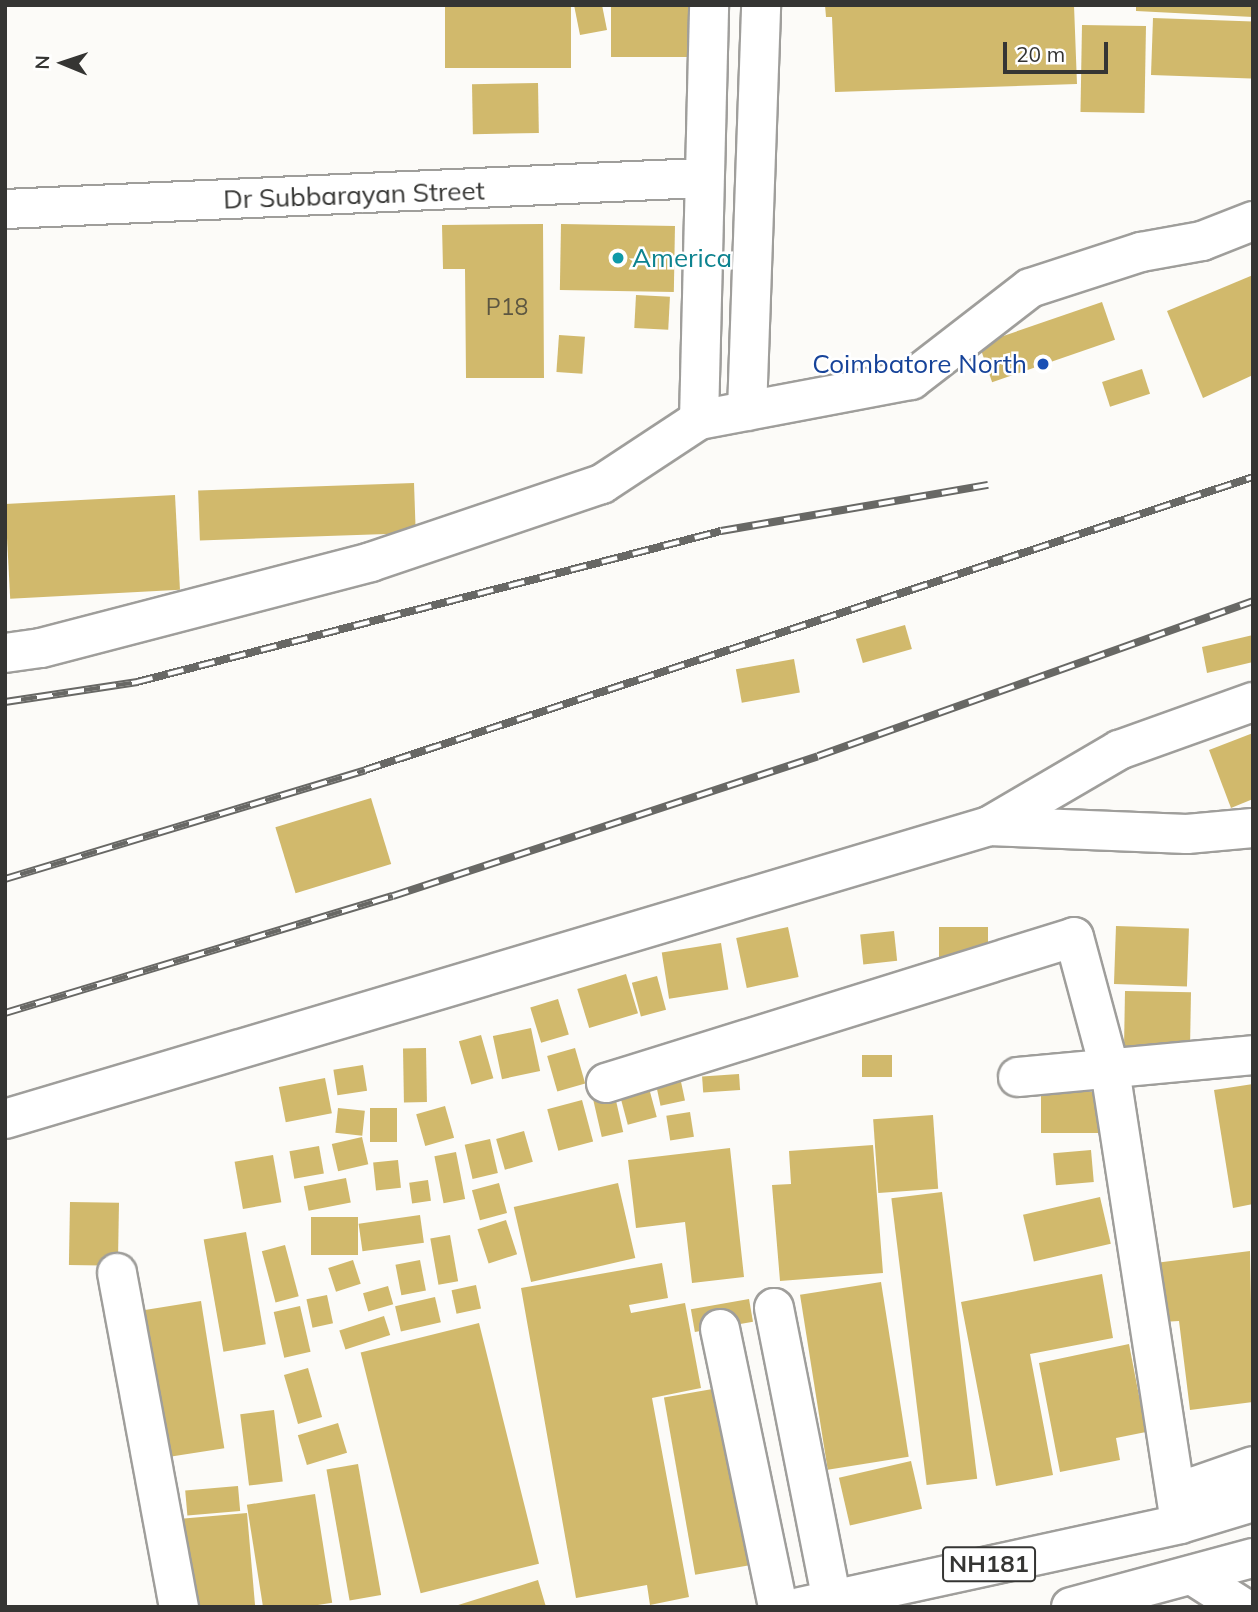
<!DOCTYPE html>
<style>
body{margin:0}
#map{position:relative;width:1258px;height:1612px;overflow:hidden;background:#fcfbf8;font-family:Mulish,sans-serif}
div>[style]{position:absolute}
.building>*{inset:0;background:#d1b96c;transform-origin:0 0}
.roads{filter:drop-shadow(2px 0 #9f9e9b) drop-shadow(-2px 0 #9f9e9b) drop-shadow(0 2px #9f9e9b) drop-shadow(0 -2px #9f9e9b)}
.minor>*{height:38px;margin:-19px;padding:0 19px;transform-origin:19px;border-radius:19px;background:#fff}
.major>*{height:38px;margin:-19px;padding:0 19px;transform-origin:19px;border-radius:19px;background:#fff}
.highway>*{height:38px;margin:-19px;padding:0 19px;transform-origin:19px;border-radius:19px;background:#fff}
.rail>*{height:8px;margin-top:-4px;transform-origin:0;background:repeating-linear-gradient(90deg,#fff 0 16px,#686865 0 32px);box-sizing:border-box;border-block:2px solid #686865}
.dots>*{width:19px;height:19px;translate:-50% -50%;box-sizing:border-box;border:4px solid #fff;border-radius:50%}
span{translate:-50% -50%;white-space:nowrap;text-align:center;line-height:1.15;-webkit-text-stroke:5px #fff;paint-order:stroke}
.number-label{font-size:23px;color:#5c5641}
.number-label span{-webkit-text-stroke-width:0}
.shield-label span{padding:2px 5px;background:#fff;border:2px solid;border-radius:5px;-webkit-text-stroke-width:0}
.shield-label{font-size:24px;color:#353533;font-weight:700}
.street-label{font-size:26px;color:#353533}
.culture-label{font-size:26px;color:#0d838f}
.left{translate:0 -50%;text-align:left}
.transit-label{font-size:26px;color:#164399}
.right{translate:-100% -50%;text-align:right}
.frame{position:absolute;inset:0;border:7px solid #353533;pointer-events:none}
.north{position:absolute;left:28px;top:28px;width:70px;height:70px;-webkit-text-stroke:5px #fff;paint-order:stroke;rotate:272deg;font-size:19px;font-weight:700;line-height:28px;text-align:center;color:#353533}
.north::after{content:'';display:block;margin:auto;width:24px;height:32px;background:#353533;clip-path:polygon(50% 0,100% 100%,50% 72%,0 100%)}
.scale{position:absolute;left:1003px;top:42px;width:105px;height:32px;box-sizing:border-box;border:4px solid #353533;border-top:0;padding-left:9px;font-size:21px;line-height:24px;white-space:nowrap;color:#353533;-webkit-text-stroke:5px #fff;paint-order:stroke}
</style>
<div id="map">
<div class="building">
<i style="left:445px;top:5px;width:126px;height:63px"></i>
<i style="clip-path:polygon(574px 5px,602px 5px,607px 30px,580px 35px)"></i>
<i style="left:611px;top:5px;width:78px;height:52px"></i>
<i style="clip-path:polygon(825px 5px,1074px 5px,1077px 84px,835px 92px,832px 17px,826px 17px)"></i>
<i style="clip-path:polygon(1136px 5px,1253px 5px,1253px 17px,1136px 11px)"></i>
<i style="left:1153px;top:18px;width:100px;height:57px;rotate:2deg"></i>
<i style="left:1082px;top:25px;width:64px;height:87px;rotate:1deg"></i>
<i style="left:538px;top:83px;width:50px;height:66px;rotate:89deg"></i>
<i style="clip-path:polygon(543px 224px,544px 378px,466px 378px,465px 269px,443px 269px,442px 225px)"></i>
<i style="left:561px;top:224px;width:114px;height:66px;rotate:1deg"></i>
<i style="clip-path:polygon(1253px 275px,1253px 375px,1203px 398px,1167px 311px)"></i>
<i style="left:636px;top:295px;width:34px;height:33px;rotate:3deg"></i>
<i style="left:1102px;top:302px;width:40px;height:130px;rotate:71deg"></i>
<i style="left:559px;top:335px;width:26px;height:37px;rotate:4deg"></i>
<i style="left:1142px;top:369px;width:26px;height:42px;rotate:72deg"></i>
<i style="left:414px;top:483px;width:50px;height:216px;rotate:88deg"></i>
<i style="left:175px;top:495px;width:95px;height:170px;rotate:87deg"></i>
<i style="left:905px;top:625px;width:25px;height:51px;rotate:74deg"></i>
<i style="clip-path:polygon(1253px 635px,1253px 662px,1207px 673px,1202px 647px)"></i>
<i style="left:794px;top:659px;width:34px;height:59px;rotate:80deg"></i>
<i style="clip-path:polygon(1253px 733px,1253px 799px,1231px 808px,1209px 750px)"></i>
<i style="left:371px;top:798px;width:69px;height:100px;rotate:73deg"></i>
<i style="left:1116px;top:926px;width:73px;height:58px;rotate:2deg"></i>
<i style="left:788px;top:927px;width:51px;height:53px;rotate:78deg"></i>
<i style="left:939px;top:927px;width:49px;height:33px"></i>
<i style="left:894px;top:931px;width:30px;height:34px;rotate:84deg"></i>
<i style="left:721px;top:943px;width:47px;height:60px;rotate:81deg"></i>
<i style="left:626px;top:974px;width:41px;height:51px;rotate:73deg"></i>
<i style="left:657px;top:976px;width:35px;height:26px;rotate:75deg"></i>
<i style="left:1125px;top:991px;width:66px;height:56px;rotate:1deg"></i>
<i style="left:558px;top:999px;width:37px;height:29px;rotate:73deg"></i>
<i style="left:531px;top:1028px;width:44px;height:39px;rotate:78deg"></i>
<i style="left:481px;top:1035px;width:45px;height:23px;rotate:74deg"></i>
<i style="left:426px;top:1048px;width:54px;height:23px;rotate:89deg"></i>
<i style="left:575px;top:1048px;width:37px;height:29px;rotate:74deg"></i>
<i style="left:892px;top:1055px;width:22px;height:30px;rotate:90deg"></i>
<i style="left:363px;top:1065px;width:26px;height:30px;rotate:81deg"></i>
<i style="left:739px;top:1074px;width:16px;height:37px;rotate:86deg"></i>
<i style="left:680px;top:1077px;width:24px;height:25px;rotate:78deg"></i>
<i style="left:325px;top:1078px;width:36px;height:47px;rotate:79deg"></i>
<i style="clip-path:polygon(1253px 1084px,1253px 1204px,1233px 1208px,1214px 1090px)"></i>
<i style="left:649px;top:1088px;width:30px;height:30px;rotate:75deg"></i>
<i style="left:614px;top:1092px;width:41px;height:22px;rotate:77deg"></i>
<i style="left:1105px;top:1092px;width:41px;height:64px;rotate:90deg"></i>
<i style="left:582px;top:1100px;width:43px;height:36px;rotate:75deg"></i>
<i style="left:445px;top:1106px;width:33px;height:30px;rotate:74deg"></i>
<i style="left:338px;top:1108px;width:27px;height:25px;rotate:6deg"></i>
<i style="left:370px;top:1108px;width:27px;height:34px"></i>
<i style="left:690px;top:1112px;width:25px;height:24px;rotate:81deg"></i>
<i style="left:933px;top:1115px;width:74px;height:60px;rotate:86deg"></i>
<i style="left:524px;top:1131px;width:32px;height:29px;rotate:74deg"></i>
<i style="left:362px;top:1137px;width:28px;height:31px;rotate:77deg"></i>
<i style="left:490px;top:1139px;width:35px;height:26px;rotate:77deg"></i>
<i style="clip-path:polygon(873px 1145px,883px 1273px,780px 1281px,772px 1185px,791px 1184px,789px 1151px)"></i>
<i style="left:319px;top:1146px;width:28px;height:30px;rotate:80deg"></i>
<i style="clip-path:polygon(730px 1148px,744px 1277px,692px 1283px,685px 1222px,636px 1228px,628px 1160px)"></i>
<i style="left:1091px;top:1150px;width:32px;height:38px;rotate:85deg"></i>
<i style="left:456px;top:1152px;width:48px;height:22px;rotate:79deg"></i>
<i style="left:273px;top:1155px;width:48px;height:39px;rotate:80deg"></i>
<i style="left:398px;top:1160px;width:28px;height:25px;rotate:84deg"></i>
<i style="left:346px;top:1178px;width:25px;height:43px;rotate:79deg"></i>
<i style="left:428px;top:1180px;width:21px;height:19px;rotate:82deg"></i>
<i style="left:499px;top:1183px;width:31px;height:28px;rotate:75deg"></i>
<i style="left:618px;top:1183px;width:77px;height:107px;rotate:77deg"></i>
<i style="left:942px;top:1192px;width:289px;height:51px;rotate:83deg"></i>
<i style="left:1100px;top:1197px;width:48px;height:79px;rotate:77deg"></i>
<i style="left:70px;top:1202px;width:49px;height:63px;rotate:1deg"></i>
<i style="left:420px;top:1215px;width:28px;height:62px;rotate:82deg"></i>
<i style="left:311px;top:1217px;width:47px;height:38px"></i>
<i style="left:506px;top:1220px;width:36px;height:30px;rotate:72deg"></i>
<i style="left:246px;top:1232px;width:114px;height:43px;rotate:80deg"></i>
<i style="left:450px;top:1235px;width:47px;height:20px;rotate:80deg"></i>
<i style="left:285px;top:1245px;width:53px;height:24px;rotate:75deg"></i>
<i style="clip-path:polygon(1250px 1251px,1253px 1402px,1190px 1410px,1179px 1321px,1162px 1322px,1155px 1263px)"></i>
<i style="left:353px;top:1260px;width:25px;height:26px;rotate:72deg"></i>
<i style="left:420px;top:1260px;width:31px;height:25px;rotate:79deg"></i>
<i style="clip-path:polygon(662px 1263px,668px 1298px,629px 1305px,631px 1313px,685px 1303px,701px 1388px,652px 1398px,689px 1597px,650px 1605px,647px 1585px,576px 1598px,521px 1288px)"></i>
<i style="clip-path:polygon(1102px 1274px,1113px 1338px,1030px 1354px,1053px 1475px,996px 1486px,961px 1302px)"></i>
<i style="left:881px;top:1282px;width:177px;height:82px;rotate:81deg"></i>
<i style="left:476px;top:1285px;width:24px;height:25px;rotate:78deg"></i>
<i style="left:388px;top:1286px;width:19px;height:26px;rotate:74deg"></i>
<i style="left:327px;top:1295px;width:29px;height:21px;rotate:78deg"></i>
<i style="left:435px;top:1297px;width:26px;height:41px;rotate:77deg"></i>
<i style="left:749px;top:1299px;width:23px;height:59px;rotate:80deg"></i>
<i style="left:201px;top:1301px;width:149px;height:60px;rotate:81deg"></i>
<i style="left:300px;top:1306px;width:47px;height:27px;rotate:77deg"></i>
<i style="left:384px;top:1316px;width:20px;height:47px;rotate:72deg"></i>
<i style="left:479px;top:1323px;width:248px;height:122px;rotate:76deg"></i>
<i style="clip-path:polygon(1129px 1344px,1146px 1432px,1116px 1438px,1120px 1460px,1060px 1472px,1039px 1363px)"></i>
<i style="left:308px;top:1368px;width:51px;height:25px;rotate:74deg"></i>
<i style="left:724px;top:1387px;width:180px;height:61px;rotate:80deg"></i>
<i style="left:274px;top:1410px;width:72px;height:34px;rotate:83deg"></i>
<i style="left:338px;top:1423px;width:31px;height:42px;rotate:73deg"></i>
<i style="left:911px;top:1461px;width:49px;height:74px;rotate:77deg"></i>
<i style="left:358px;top:1464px;width:133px;height:32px;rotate:80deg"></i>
<i style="left:238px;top:1486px;width:25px;height:53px;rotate:85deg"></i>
<i style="left:315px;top:1494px;width:110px;height:69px;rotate:81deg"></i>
<i style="left:247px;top:1513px;width:94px;height:66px;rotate:85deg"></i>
<i style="clip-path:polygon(538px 1580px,546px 1607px,455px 1607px,455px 1606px)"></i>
</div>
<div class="roads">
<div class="minor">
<i style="left:5px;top:209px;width:698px;rotate:-2.55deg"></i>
<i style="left:747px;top:411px;width:406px;rotate:-88deg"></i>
<i style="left:699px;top:420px;width:216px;rotate:-10.7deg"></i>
<i style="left:911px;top:380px;width:150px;rotate:-37.7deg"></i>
<i style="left:1030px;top:288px;width:117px;rotate:-18deg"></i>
<i style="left:1141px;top:252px;width:62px;rotate:-10.2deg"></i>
<i style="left:1202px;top:241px;width:55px;rotate:-21.4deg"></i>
<i style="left:5px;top:653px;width:36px;rotate:-8deg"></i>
<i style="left:41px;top:648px;width:341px;rotate:-14.6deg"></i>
<i style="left:371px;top:562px;width:244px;rotate:-18.7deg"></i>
<i style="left:602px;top:484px;width:116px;rotate:-33.4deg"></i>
<i style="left:699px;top:420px;width:415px;rotate:-88.6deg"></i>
<i style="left:989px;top:826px;width:198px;rotate:2.3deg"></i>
<i style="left:1187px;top:834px;width:66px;rotate:-5.2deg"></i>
<i style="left:1018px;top:1077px;width:236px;rotate:-5.3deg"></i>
<i style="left:606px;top:1083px;width:490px;rotate:-17.3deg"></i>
<i style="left:1074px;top:937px;width:138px;rotate:74.9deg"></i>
<i style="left:1110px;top:1070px;width:459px;rotate:81.2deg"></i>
<i style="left:5px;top:1119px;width:1027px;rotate:-16.58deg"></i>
<i style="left:989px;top:826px;width:151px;rotate:-30.3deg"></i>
<i style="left:1119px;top:750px;width:142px;rotate:-19.7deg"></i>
<i style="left:117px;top:1273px;width:340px;rotate:79.5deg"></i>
<i style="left:774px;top:1308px;width:295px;rotate:78.8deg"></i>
<i style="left:720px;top:1329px;width:284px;rotate:78.2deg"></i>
</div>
<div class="major">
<i style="left:1180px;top:1524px;width:41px;rotate:-67.2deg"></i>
<i style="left:1196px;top:1486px;width:60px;rotate:-19.3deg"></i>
<i style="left:1192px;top:1575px;width:59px;rotate:32.6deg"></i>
</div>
<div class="highway">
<i style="left:800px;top:1607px;width:389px;rotate:-12.3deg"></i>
<i style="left:1180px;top:1524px;width:76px;rotate:-16.8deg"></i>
<i style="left:1071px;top:1607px;width:188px;rotate:-15.1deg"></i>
</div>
</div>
<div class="rail">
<i style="left:5px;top:702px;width:134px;rotate:-8.6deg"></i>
<i style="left:137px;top:682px;width:603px;rotate:-14.5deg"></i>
<i style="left:721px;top:531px;width:271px;rotate:-9.8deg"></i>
<i style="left:5px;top:879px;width:376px;rotate:-16.8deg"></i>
<i style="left:365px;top:770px;width:935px;rotate:-18.26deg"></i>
<i style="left:5px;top:1013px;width:405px;rotate:-16.8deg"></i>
<i style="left:393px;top:896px;width:447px;rotate:-18.2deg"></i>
<i style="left:818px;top:756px;width:462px;rotate:-19.6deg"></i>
</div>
<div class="dots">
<i style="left:618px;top:258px;background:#0f9aa8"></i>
<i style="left:1043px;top:364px;background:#1a4fb4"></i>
</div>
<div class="number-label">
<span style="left:507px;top:307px">P18</span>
</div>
<div class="shield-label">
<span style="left:989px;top:1564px">NH181</span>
</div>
<div class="street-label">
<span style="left:354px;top:195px;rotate:-2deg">Dr Subbarayan Street</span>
</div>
<div class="culture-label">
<span class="left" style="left:632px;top:258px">America</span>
</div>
<div class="transit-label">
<span class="right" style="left:1027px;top:364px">Coimbatore North</span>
</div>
<div class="frame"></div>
<div class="north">N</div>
<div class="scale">20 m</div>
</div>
